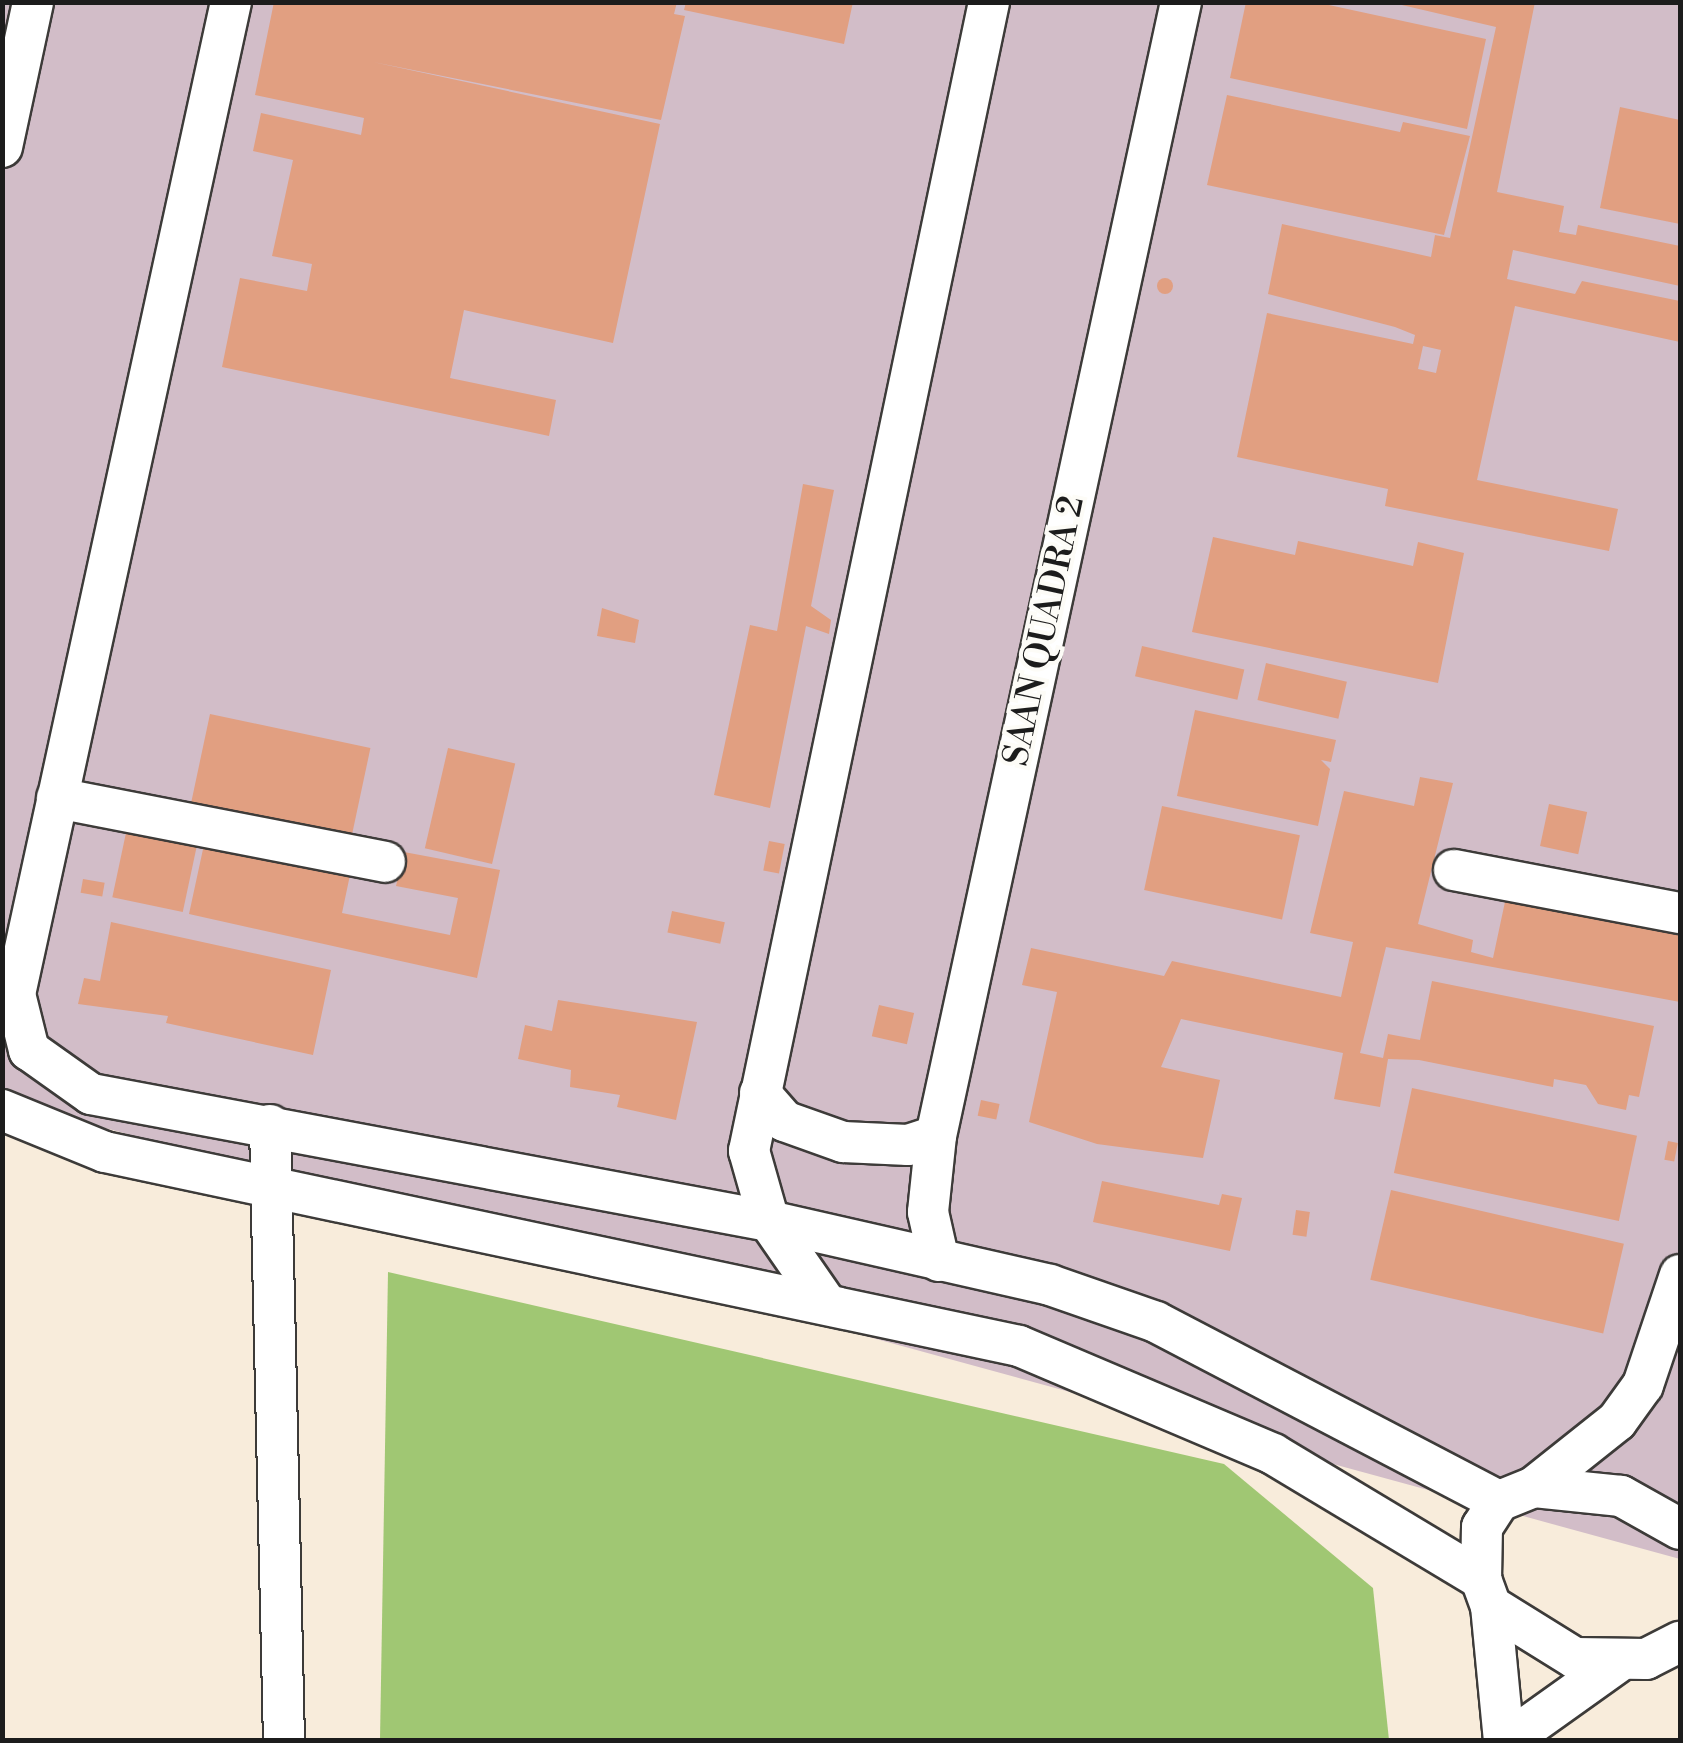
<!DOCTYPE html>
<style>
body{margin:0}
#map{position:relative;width:1683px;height:1743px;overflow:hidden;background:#f8ecdb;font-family:"Libre Bodoni",serif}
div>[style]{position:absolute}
.industrial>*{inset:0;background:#d2bdc8}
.green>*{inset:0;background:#a0c773}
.building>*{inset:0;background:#e19f81;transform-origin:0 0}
.round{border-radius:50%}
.roads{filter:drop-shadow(2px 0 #3d3b39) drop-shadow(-2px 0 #3d3b39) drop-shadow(0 2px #3d3b39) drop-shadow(0 -2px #3d3b39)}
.minor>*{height:40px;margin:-20px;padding:0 20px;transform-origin:20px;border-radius:20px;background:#fff}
span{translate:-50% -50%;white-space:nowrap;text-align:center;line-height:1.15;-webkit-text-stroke:8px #fdfcf7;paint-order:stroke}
.street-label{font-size:35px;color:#1c1c1c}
.frame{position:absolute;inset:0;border:5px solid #1c1c1c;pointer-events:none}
</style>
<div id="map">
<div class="industrial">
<i style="clip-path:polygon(2px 3px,1680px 3px,1680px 1559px,3px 1100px)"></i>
</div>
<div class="green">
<i style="clip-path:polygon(388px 1272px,1224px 1464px,1373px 1588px,1389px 1740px,380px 1740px)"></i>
</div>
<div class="building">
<i style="clip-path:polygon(274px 2px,677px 2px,674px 14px,685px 16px,661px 120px,373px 62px,660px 124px,613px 343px,464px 310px,450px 378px,556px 400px,549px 436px,222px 367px,240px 278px,307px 291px,312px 264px,272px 256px,293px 160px,253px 151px,261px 113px,361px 135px,364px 118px,255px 95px)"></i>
<i style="clip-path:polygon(686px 2px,853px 2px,844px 44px,684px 10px)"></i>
<i style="clip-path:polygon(1246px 2px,1315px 2px,1486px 39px,1467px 129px,1230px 78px)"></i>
<i style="clip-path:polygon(evenodd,1389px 2px,1535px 2px,1497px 192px,1564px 206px,1559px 232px,1576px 235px,1578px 225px,1680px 246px,1680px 286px,1513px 250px,1507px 279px,1575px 294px,1582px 281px,1680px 301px,1680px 342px,1515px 306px,1477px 480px,1618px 509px,1609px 551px,1385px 506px,1388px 489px,1237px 457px,1267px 313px,1413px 344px,1415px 335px,1395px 327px,1268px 294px,1282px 224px,1431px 257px,1435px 235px,1450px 238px,1496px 27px,1389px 2px,1423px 346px,1441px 350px,1436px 373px,1418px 369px,1423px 346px)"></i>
<i style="clip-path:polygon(1227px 95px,1400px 132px,1403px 122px,1470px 136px,1444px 235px,1207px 185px)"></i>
<i style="clip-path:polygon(1620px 107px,1680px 120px,1680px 224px,1600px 208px)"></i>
<i class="round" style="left:1157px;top:278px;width:16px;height:16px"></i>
<i style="clip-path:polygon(803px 484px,834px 490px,811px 606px,831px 620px,829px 634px,806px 626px,770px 808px,714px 795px,750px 625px,777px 631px)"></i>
<i style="clip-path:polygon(1213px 537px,1295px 555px,1298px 541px,1413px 566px,1418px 542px,1464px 553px,1438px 683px,1192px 632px)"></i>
<i style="clip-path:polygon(602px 608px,639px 620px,635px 643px,597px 636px)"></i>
<i style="left:1142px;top:646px;width:105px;height:31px;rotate:13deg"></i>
<i style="left:1266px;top:663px;width:83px;height:38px;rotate:13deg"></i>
<i style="clip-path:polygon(1195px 710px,1336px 740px,1331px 762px,1321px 760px,1330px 769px,1318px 826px,1177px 796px)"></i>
<i style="left:210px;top:714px;width:164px;height:93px;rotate:12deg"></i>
<i style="left:448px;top:748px;width:69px;height:103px;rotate:13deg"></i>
<i style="clip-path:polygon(1420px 777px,1453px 783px,1418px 924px,1473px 940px,1471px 952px,1493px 958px,1509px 883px,1680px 919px,1680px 1002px,1386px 947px,1360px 1053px,1383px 1058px,1388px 1034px,1420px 1040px,1432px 981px,1654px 1026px,1639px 1097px,1629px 1095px,1626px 1110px,1598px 1104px,1586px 1085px,1554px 1079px,1553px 1087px,1419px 1060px,1388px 1059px,1380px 1107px,1334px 1099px,1343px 1053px,1181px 1019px,1161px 1067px,1220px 1080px,1203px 1158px,1097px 1144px,1029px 1122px,1057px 992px,1022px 985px,1031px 948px,1164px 976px,1172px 961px,1341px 997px,1353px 942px,1310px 933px,1344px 791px,1414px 806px)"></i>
<i style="left:1549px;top:804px;width:39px;height:43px;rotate:12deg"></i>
<i style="left:1162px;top:806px;width:141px;height:86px;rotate:12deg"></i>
<i style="left:130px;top:814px;width:72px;height:85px;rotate:12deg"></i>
<i style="clip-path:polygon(208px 826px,354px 856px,342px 913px,450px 935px,458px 898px,396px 886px,404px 852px,500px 870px,477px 978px,189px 914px)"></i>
<i style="left:769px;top:841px;width:16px;height:30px;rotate:11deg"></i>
<i style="left:83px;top:879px;width:22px;height:14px;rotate:10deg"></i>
<i style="left:672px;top:911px;width:54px;height:22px;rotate:12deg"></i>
<i style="clip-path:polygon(111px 922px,331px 970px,313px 1055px,166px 1023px,168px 1016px,78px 1004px,84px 978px,100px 981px)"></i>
<i style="clip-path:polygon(558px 1000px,697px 1022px,676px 1120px,617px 1107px,620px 1095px,570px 1087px,571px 1070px,518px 1059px,525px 1025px,552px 1031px)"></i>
<i style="left:879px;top:1005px;width:36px;height:32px;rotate:13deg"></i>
<i style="left:1412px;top:1088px;width:230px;height:87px;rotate:12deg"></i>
<i style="left:981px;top:1100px;width:19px;height:16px;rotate:12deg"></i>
<i style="left:1668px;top:1141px;width:10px;height:19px;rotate:11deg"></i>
<i style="clip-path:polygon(1102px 1181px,1219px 1205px,1222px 1194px,1242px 1198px,1230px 1251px,1093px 1222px)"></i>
<i style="left:1391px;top:1190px;width:239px;height:92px;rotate:13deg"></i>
<i style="left:1296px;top:1210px;width:14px;height:25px;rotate:8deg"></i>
</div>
<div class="roads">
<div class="minor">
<i style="left:231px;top:2px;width:1015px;rotate:102.28deg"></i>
<i style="left:15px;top:994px;width:58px;rotate:76deg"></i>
<i style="left:29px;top:1050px;width:76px;rotate:35.4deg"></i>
<i style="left:91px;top:1094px;width:690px;rotate:10.61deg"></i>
<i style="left:769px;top:1221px;width:288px;rotate:12.8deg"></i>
<i style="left:1050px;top:1285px;width:112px;rotate:19.2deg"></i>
<i style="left:1156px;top:1322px;width:387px;rotate:27.6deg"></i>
<i style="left:2px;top:147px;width:148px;rotate:-77.9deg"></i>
<i style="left:57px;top:798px;width:334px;rotate:11deg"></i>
<i style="left:1454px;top:870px;width:230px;rotate:10.8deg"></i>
<i style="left:760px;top:1093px;width:37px;rotate:49deg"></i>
<i style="left:784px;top:1121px;width:63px;rotate:19.6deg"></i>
<i style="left:843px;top:1142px;width:65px;rotate:2.6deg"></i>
<i style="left:908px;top:1145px;width:29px;rotate:-18deg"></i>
<i style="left:2px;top:1110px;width:111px;rotate:22.2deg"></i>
<i style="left:105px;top:1152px;width:934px;rotate:11.98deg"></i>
<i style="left:1019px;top:1346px;width:276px;rotate:23deg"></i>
<i style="left:1273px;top:1454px;width:243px;rotate:31deg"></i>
<i style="left:270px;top:1125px;width:615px;rotate:88.7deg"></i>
<i style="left:939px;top:1261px;width:50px;rotate:-102.7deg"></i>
<i style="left:928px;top:1212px;width:76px;rotate:-84deg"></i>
<i style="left:936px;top:1136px;width:1160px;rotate:-77.81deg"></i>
<i style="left:825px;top:1302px;width:98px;rotate:-124.7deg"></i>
<i style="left:769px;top:1221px;width:73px;rotate:-105.9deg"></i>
<i style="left:749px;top:1151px;width:1174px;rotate:-78.2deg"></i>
<i style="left:1534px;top:1487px;width:106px;rotate:-38.5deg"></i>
<i style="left:1617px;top:1421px;width:44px;rotate:-54.2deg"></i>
<i style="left:1643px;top:1385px;width:116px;rotate:-71.4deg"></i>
<i style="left:1680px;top:1529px;width:68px;rotate:-150.8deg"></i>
<i style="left:1621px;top:1496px;width:87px;rotate:-174.1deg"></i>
<i style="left:1534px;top:1487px;width:38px;rotate:158deg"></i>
<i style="left:1499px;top:1501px;width:31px;rotate:123deg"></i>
<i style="left:1482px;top:1527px;width:52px;rotate:91.1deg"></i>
<i style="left:1481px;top:1579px;width:29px;rotate:70deg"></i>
<i style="left:1491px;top:1606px;width:99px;rotate:31.8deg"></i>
<i style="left:1575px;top:1658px;width:71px;rotate:0.8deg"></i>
<i style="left:1646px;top:1659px;width:38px;rotate:-27deg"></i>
<i style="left:1491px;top:1606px;width:135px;rotate:84.5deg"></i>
<i style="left:1509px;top:1740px;width:133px;rotate:-35.5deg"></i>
</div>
</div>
<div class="street-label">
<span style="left:1045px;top:631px;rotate:-78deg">SAAN QUADRA 2</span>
</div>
<div class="frame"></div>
</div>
